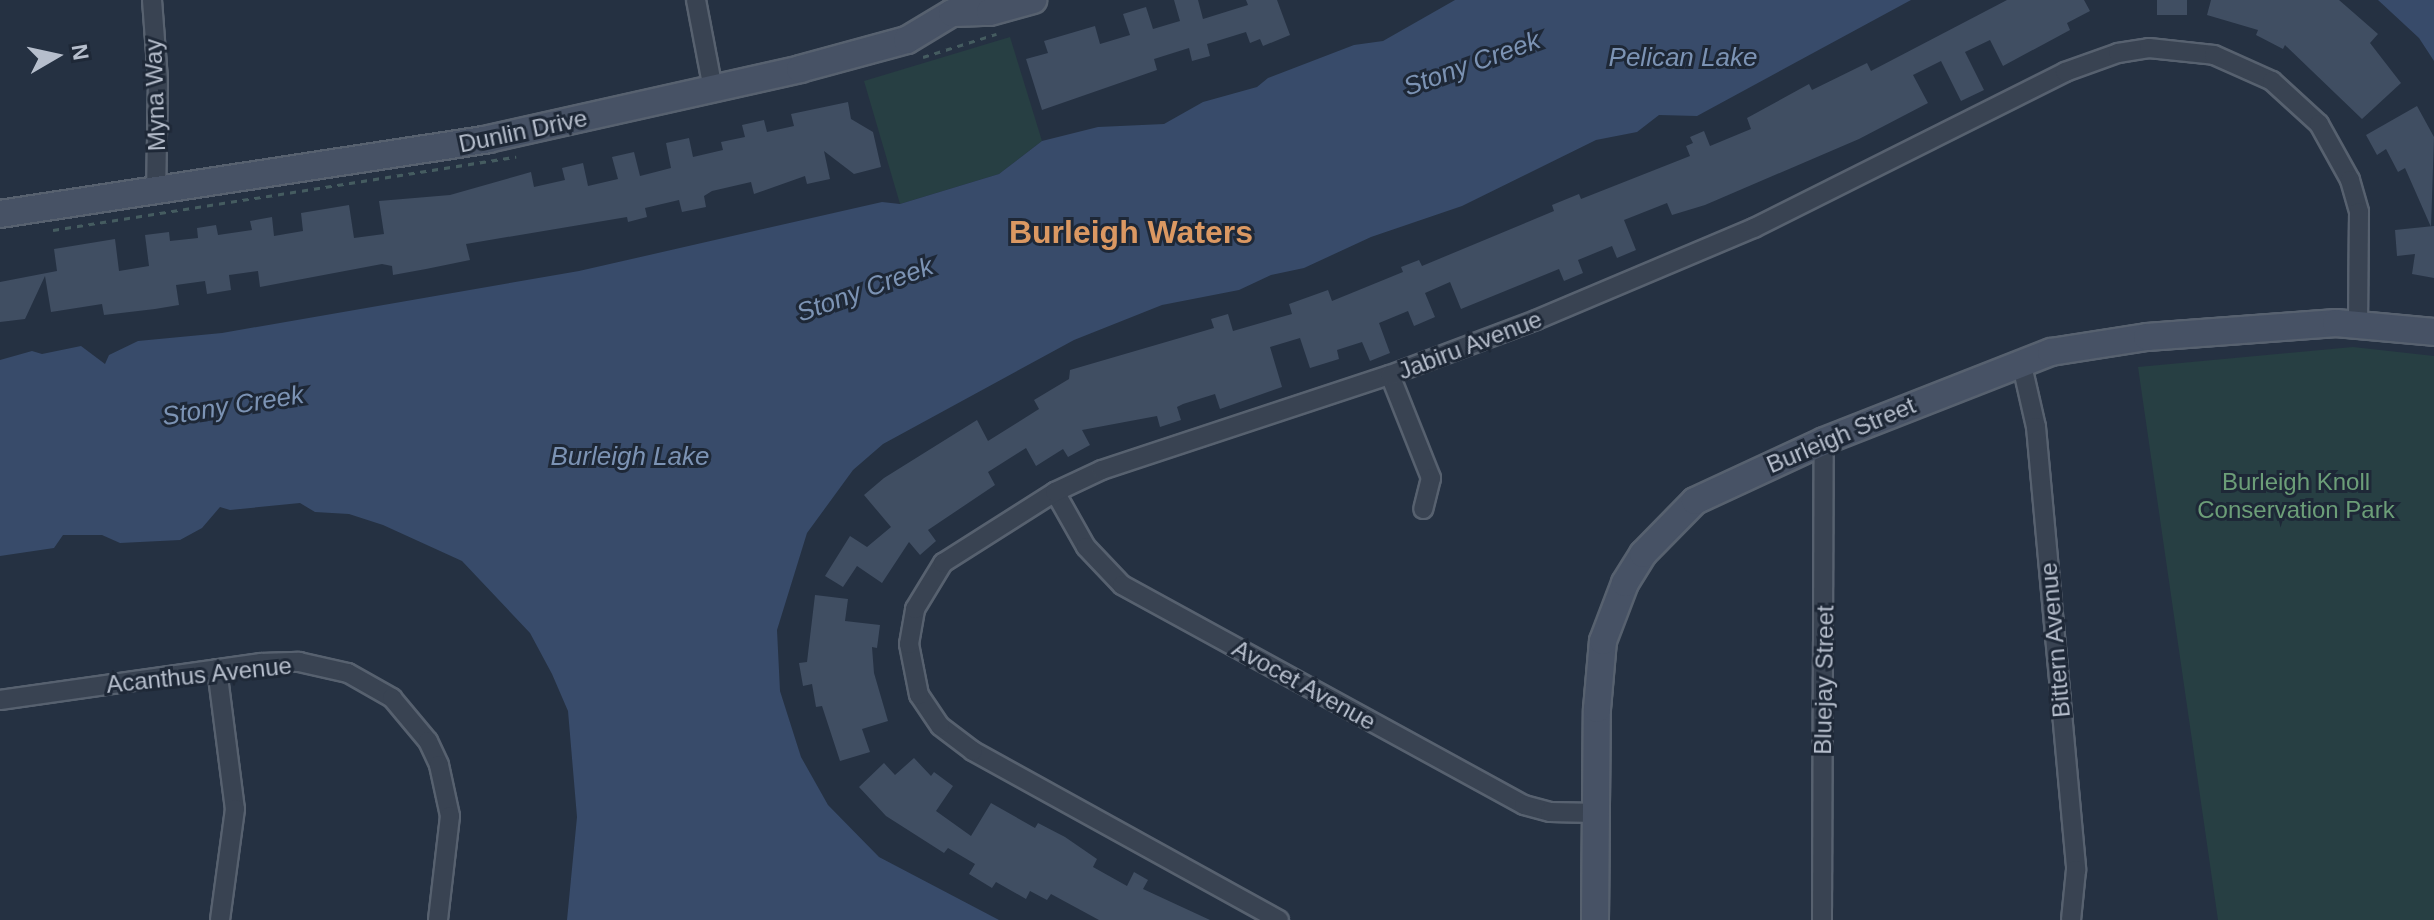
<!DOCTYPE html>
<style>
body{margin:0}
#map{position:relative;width:2434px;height:920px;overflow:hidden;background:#253142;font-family:Helvetica,sans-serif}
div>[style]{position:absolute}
.green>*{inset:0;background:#273f43}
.water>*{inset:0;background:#384b6a}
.building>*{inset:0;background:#404e62;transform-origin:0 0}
.path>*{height:3px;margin-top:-1.5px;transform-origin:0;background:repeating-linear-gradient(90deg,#455c60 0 6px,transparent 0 12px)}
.roads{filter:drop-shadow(2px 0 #57616f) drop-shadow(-2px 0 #57616f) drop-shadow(0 2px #57616f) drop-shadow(0 -2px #57616f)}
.street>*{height:18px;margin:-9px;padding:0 9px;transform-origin:9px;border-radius:9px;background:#394352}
.secondary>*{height:26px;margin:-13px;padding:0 13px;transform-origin:13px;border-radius:13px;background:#475265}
span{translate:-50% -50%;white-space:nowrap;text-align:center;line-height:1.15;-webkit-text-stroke:6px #1e2837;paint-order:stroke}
.street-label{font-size:24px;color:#b6becc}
.park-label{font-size:24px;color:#6c9e78}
.water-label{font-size:26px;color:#7c93b4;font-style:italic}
.district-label{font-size:32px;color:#db9862;font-weight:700}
.north{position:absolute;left:16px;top:16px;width:80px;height:80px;-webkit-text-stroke:6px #1e2837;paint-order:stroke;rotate:81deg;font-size:22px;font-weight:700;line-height:32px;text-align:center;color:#b6becc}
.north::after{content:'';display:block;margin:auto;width:28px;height:36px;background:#b6becc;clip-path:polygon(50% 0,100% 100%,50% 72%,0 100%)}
</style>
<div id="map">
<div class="green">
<i style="clip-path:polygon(1010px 37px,1042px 141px,999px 174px,900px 204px,864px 81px)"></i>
<i style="clip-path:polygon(2353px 347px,2434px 356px,2434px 920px,2218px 920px,2138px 367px)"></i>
</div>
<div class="water">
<i style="clip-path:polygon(1455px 0,1911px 0,1697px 116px,1659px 115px,1637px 132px,1596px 140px,1462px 206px,1371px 237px,1304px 268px,1271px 275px,1239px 290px,1162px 305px,1074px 340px,883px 444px,853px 470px,807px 533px,777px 630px,780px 691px,801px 757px,828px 805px,879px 857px,999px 920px,567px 920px,577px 817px,568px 711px,552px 674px,530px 633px,462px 561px,383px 525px,349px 514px,315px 512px,300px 503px,230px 510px,220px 507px,202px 528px,180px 540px,120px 543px,102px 535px,63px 535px,54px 548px,0 556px,0 360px,32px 351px,42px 354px,81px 346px,105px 364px,109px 355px,138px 341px,222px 333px,579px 271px,882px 202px,900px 204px,999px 174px,1042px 141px,1098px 127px,1164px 124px,1203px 102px,1257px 87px,1268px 78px,1354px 45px,1383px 41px)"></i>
<i style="clip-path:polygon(2378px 0,2434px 0,2434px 61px,2419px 38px)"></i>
</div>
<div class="building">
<i style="clip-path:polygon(1174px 0,1198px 0,1203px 19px,1248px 5px,1246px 0,1277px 0,1290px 35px,1263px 46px,1260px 39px,1250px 43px,1246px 32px,1207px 44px,1210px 56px,1192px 61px,1189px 48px,1154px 59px,1157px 70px,1042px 110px,1026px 59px,1048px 53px,1044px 41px,1095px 26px,1100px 44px,1130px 35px,1123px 14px,1146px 7px,1153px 29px,1180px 21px)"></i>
<i style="clip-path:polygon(2007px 0,2084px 0,2090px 11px,2067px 23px,2070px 30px,2003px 66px,1990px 40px,1965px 52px,1984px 90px,1961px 101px,1941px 61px,1913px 75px,1928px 103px,1859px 139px,1705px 205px,1672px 215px,1667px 203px,1624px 220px,1636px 250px,1617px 258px,1612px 246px,1578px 260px,1583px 273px,1564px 281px,1559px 269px,1461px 309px,1450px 282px,1425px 293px,1435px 317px,1414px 326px,1408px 311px,1379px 323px,1390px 353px,1370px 361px,1362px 342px,1337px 350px,1339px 359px,1310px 368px,1300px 338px,1270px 347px,1282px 387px,1220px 409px,1215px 394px,1183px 404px,1177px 407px,1181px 420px,1160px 427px,1157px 416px,1082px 430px,1090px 445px,1068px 457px,1063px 449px,1036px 466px,1026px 448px,988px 472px,995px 485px,928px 530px,936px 541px,920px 555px,909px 542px,882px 583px,857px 566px,843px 587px,825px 576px,850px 536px,867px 547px,891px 527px,864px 495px,884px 478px,977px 420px,988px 441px,1039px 409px,1034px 400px,1069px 379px,1070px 370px,1214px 328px,1211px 319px,1228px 314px,1233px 331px,1292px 314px,1289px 304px,1328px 290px,1332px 301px,1403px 272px,1401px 267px,1419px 260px,1422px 266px,1554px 211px,1552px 205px,1579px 194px,1581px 199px,1690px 156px,1686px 146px,1693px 143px,1690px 137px,1704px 131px,1710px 146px,1751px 129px,1747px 118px,1809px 84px,1812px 90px,1867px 63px,1871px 71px)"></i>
<i style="left:2157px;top:0;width:30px;height:15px"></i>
<i style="clip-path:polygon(2211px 0,2339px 0,2378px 34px,2370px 43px,2401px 83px,2362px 119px,2285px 45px,2283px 49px,2256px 35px,2258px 30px,2207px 15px)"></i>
<i style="clip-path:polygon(848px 102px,851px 119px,873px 132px,881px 167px,854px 174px,824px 151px,830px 179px,807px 184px,805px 176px,754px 194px,751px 182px,712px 191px,704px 196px,706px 207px,682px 212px,679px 200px,645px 208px,647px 217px,628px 222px,627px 217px,466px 244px,470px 260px,426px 269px,393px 275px,392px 266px,382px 264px,260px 287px,258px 271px,229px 275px,231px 290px,207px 294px,205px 281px,176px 285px,179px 305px,155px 309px,104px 315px,102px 304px,51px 312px,45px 276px,25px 319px,0 322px,0 282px,57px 271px,54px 249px,115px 239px,119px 271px,149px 266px,145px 235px,169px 232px,170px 241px,198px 238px,197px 228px,216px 225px,218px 235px,252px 230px,250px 221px,272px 217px,274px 236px,303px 231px,301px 213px,349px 205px,354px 238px,384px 234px,379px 201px,450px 195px,531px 172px,534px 187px,565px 180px,562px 168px,583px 163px,588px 186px,618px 179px,612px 157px,634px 152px,640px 176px,671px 168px,666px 143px,689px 138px,693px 157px,723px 150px,721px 142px,745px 137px,742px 125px,764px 120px,767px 132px,794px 126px,791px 114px)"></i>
<i style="clip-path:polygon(2417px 106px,2434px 137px,2431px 227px,2405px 168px,2398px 172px,2386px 149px,2377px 155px,2366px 135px)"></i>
<i style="clip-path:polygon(2434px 226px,2434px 278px,2412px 274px,2415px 254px,2397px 256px,2395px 230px)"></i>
<i style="clip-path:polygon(815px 595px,848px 599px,845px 621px,880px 625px,877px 648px,872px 647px,874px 673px,888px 721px,862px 729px,870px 752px,840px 761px,822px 706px,816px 707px,812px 684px,803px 686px,799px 663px,807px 662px)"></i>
<i style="clip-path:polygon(914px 758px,931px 776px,934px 772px,953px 786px,936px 811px,971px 836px,991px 803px,1035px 828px,1038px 823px,1065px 837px,1097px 859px,1093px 867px,1127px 886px,1134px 872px,1148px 880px,1143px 889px,1210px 920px,1099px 920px,1051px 894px,1047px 900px,1030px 891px,1026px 899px,996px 882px,992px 888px,969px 874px,975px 864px,948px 848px,944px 853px,886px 816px,859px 787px,884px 763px,895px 775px)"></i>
</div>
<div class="path">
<i style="left:923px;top:57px;width:77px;rotate:-17.5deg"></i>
<i style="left:53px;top:230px;width:469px;rotate:-9deg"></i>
</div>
<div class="roads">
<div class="street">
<i style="left:152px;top:0;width:80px;rotate:85.7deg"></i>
<i style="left:158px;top:80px;width:111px;rotate:91deg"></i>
<i style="left:696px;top:0;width:91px;rotate:79.2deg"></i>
<i style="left:2021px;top:361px;width:68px;rotate:77.2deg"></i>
<i style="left:2036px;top:427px;width:445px;rotate:84.8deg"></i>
<i style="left:2076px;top:870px;width:50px;rotate:95.7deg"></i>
<i style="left:1390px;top:375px;width:111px;rotate:68.3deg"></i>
<i style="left:1431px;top:478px;width:32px;rotate:104deg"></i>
<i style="left:1055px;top:492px;width:63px;rotate:60.6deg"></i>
<i style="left:1086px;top:547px;width:52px;rotate:46.5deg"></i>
<i style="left:1122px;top:585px;width:458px;rotate:28.7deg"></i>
<i style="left:1524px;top:805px;width:27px;rotate:15deg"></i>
<i style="left:1550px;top:812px;width:46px;rotate:1.2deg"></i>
<i style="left:217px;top:669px;width:141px;rotate:82.7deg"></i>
<i style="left:235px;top:809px;width:112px;rotate:97.7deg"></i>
<i style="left:0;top:700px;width:264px;rotate:-8.1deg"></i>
<i style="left:261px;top:663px;width:38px;rotate:-2deg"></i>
<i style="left:299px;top:662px;width:50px;rotate:12.7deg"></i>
<i style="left:348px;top:673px;width:51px;rotate:29.6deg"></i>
<i style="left:392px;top:698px;width:56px;rotate:50.1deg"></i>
<i style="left:428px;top:741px;width:26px;rotate:65deg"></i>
<i style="left:439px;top:765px;width:52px;rotate:77.8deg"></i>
<i style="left:450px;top:816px;width:105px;rotate:96.6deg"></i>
<i style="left:1279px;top:920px;width:350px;rotate:-151.1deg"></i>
<i style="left:973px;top:751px;width:41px;rotate:-142.9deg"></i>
<i style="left:940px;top:726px;width:37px;rotate:-124deg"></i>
<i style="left:919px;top:695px;width:52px;rotate:-101.1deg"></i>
<i style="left:909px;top:644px;width:36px;rotate:-80deg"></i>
<i style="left:915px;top:609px;width:54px;rotate:-58.7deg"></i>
<i style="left:943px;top:563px;width:133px;rotate:-32.4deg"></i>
<i style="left:1055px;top:492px;width:52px;rotate:-25.1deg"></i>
<i style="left:1102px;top:470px;width:303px;rotate:-18.3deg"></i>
<i style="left:1390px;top:375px;width:156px;rotate:-20.6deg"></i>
<i style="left:1536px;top:320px;width:237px;rotate:-22.9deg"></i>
<i style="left:1754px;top:228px;width:348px;rotate:-26.6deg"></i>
<i style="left:2065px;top:72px;width:56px;rotate:-19.7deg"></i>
<i style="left:2118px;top:53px;width:31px;rotate:-9deg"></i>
<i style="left:2149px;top:48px;width:65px;rotate:6.1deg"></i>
<i style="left:2214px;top:55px;width:64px;rotate:24.1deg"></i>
<i style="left:2272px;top:81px;width:64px;rotate:42.5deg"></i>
<i style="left:2319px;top:124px;width:64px;rotate:61deg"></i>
<i style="left:2350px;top:180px;width:33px;rotate:74deg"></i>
<i style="left:2359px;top:212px;width:110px;rotate:90.5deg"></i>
<i style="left:1822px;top:920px;width:479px;rotate:-89.8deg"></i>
</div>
<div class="secondary">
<i style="left:0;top:214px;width:494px;rotate:-8.7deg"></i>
<i style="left:488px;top:139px;width:320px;rotate:-12.6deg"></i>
<i style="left:800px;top:69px;width:111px;rotate:-15.2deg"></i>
<i style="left:907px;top:40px;width:52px;rotate:-31deg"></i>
<i style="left:952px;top:13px;width:38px;rotate:-2deg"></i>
<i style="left:990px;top:12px;width:45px;rotate:-15.6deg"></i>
<i style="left:1595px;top:920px;width:211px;rotate:-89.5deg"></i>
<i style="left:1597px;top:709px;width:68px;rotate:-85deg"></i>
<i style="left:1603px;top:641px;width:62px;rotate:-69.2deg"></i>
<i style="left:1625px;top:583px;width:34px;rotate:-58deg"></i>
<i style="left:1643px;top:554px;width:74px;rotate:-45.5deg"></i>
<i style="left:1695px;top:501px;width:142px;rotate:-24.9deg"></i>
<i style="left:1824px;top:441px;width:244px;rotate:-21.4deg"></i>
<i style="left:2051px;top:352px;width:97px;rotate:-8.9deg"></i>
<i style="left:2147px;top:337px;width:190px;rotate:-4.2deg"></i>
<i style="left:2336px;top:323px;width:98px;rotate:5.2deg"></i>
</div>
</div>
<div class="street-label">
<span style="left:155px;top:95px;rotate:-92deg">Myna Way</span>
<span style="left:523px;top:131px;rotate:-12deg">Dunlin Drive</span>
<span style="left:1470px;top:345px;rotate:-21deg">Jabiru Avenue</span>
<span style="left:1841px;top:435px;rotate:-23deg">Burleigh Street</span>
<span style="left:2055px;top:640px;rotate:-95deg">Bittern Avenue</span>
<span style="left:199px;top:675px;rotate:-6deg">Acanthus Avenue</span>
<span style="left:1824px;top:680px;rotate:-89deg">Bluejay Street</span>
<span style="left:1304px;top:685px;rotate:29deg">Avocet Avenue</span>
</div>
<div class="park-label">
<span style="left:2296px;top:496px">Burleigh Knoll<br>Conservation Park</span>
</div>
<div class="water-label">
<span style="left:1683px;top:58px">Pelican Lake</span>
<span style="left:1472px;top:64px;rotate:-20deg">Stony Creek</span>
<span style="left:865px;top:290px;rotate:-20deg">Stony Creek</span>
<span style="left:233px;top:406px;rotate:-9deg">Stony Creek</span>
<span style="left:630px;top:457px">Burleigh Lake</span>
</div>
<div class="district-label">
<span style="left:1131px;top:232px">Burleigh Waters</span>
</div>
<div class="north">N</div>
</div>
